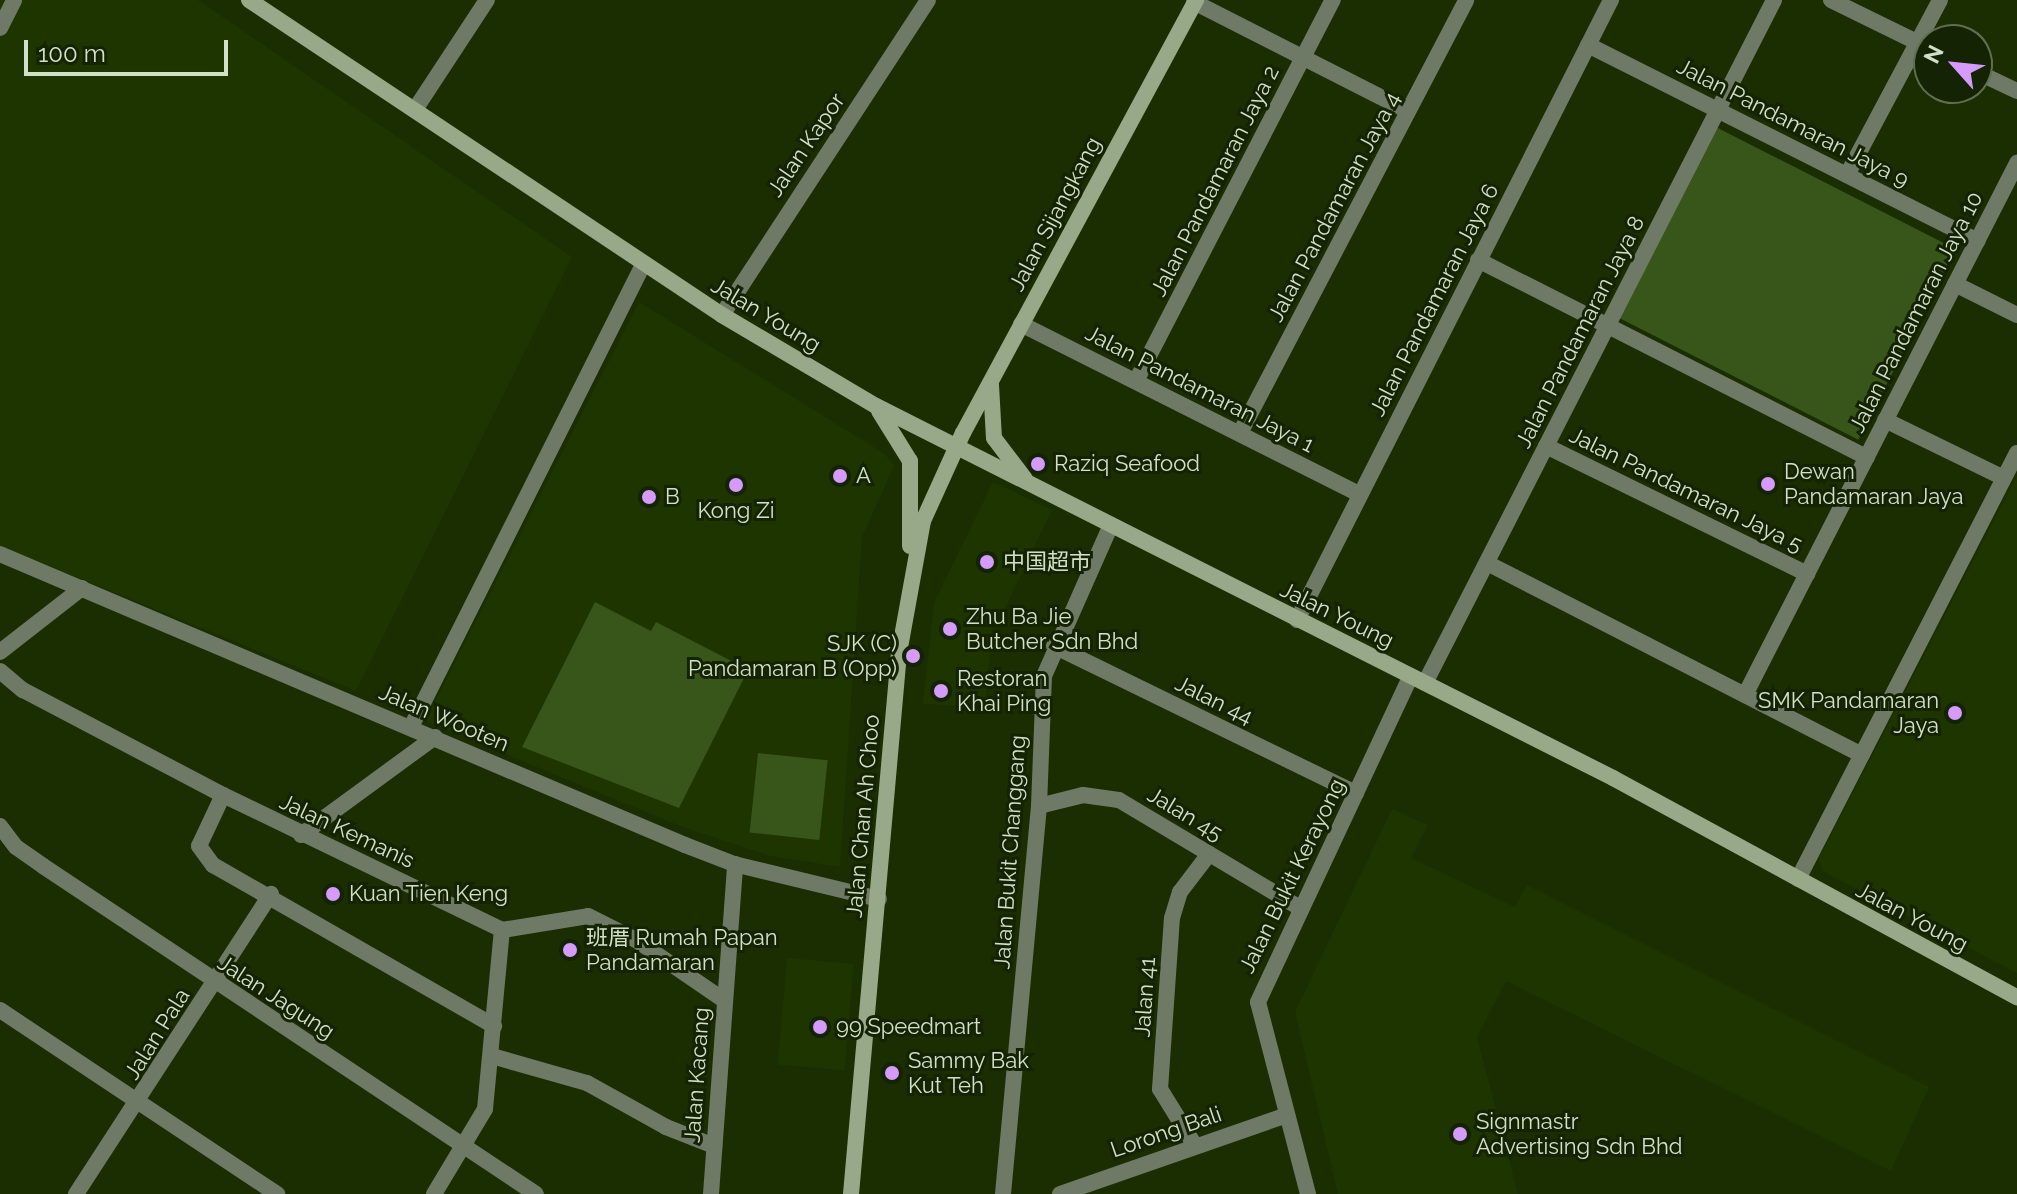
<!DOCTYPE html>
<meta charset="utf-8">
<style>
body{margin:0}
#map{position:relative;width:2017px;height:1194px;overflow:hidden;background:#1a2e02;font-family:Raleway,"Noto Sans SC",sans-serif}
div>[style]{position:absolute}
.built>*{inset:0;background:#1e3500;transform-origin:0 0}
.green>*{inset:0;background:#39561a;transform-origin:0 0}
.street>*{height:16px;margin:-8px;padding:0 8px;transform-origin:8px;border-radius:8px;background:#6f7a66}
.secondary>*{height:16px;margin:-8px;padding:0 8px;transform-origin:8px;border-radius:8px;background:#97a989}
.dots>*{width:22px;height:22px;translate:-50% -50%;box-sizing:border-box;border:4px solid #132303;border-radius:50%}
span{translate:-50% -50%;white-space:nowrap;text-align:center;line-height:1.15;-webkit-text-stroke:6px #132303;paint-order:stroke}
.street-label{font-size:22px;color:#d2e0c8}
.poi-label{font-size:22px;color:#d2e0c8}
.left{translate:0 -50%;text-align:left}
.right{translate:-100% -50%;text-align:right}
.north{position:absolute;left:1913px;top:24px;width:80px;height:80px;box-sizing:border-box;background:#132303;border:2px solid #5f6f52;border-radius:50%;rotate:297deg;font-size:22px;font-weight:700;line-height:32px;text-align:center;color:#d2e0c8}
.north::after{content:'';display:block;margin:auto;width:28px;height:36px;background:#d59bfa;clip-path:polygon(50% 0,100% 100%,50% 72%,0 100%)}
.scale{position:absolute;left:24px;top:40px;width:204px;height:36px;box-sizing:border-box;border:4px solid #d2e0c8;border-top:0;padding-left:10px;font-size:24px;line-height:28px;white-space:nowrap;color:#d2e0c8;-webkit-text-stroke:6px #132303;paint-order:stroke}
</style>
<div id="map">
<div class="built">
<i style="clip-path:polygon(0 0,198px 0,572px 257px,356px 691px,0 546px)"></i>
<i style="clip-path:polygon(639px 302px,885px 454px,894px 466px,862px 537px,840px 867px,770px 856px,680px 826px,425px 721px)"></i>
<i style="clip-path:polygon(2017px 476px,2017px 973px,1822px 871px,1819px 858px)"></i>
<i style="clip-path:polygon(993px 482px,1052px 510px,1004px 610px,993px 618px,985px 707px,923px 704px,934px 603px)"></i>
<i style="clip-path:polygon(1392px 809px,1428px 825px,1411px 858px,1515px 907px,1527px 885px,1929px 1087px,1891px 1171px,1506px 981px,1477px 1037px,1518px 1194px,1338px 1194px,1295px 1012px)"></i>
<i style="left:787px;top:958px;width:67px;height:107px;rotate:5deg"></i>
</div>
<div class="green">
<i style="left:1714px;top:126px;width:271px;height:214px;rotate:27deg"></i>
<i style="clip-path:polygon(595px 602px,651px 631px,656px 622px,739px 665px,745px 676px,679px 808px,522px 747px)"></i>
<i style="left:758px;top:753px;width:70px;height:80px;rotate:6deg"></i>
</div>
<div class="street">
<i style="left:1831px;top:0;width:109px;rotate:26.1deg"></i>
<i style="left:1194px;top:2px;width:240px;rotate:27deg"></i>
<i style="left:0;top:28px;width:31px;rotate:-63deg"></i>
<i style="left:1588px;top:45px;width:436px;rotate:26.7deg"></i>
<i style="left:1977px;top:72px;width:44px;rotate:25.4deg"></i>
<i style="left:416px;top:108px;width:129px;rotate:-56.7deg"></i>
<i style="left:1847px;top:175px;width:198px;rotate:-62deg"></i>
<i style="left:1478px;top:260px;width:436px;rotate:26.9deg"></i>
<i style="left:1955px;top:284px;width:69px;rotate:26.6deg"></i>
<i style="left:722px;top:315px;width:376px;rotate:-56.8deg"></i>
<i style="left:1021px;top:324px;width:378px;rotate:26.7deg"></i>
<i style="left:1136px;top:381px;width:429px;rotate:-62.7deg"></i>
<i style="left:1885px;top:420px;width:132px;rotate:26deg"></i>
<i style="left:1240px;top:433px;width:488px;rotate:-62.4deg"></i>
<i style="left:1546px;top:446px;width:291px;rotate:26.1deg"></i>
<i style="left:0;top:554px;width:744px;rotate:23.02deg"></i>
<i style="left:685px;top:845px;width:53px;rotate:21.2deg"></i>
<i style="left:734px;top:864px;width:149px;rotate:13.6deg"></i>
<i style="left:1487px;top:563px;width:421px;rotate:27.1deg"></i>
<i style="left:1297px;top:620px;width:695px;rotate:-63.14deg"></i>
<i style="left:1054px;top:646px;width:336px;rotate:26deg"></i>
<i style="left:0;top:652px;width:104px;rotate:-38deg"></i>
<i style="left:0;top:671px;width:30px;rotate:40deg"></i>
<i style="left:23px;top:690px;width:226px;rotate:27.7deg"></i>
<i style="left:223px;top:795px;width:310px;rotate:25.8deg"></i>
<i style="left:502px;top:930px;width:87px;rotate:-9.2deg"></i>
<i style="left:588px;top:916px;width:54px;rotate:26.6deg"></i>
<i style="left:636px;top:940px;width:108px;rotate:34.4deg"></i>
<i style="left:1425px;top:683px;width:767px;rotate:-62.93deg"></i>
<i style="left:1745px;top:695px;width:598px;rotate:-62.92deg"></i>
<i style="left:411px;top:727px;width:519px;rotate:-63.34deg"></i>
<i style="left:223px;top:795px;width:56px;rotate:115.2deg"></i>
<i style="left:199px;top:846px;width:24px;rotate:54deg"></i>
<i style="left:213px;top:865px;width:324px;rotate:29.8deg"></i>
<i style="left:1039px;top:806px;width:45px;rotate:-14deg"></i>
<i style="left:1083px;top:795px;width:36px;rotate:8deg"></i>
<i style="left:1119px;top:800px;width:211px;rotate:30.8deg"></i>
<i style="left:0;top:826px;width:26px;rotate:53deg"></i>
<i style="left:16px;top:847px;width:33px;rotate:35deg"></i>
<i style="left:43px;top:866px;width:592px;rotate:33.64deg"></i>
<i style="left:301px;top:835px;width:166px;rotate:-36.2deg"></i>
<i style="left:1798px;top:879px;width:479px;rotate:-62.8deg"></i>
<i style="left:0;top:1010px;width:333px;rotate:33.6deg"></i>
<i style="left:492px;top:1056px;width:99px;rotate:15.9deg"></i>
<i style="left:587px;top:1083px;width:90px;rotate:29.1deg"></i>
<i style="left:666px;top:1127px;width:52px;rotate:21.6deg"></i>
<i style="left:1194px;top:1144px;width:65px;rotate:-121.7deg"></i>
<i style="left:1160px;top:1089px;width:171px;rotate:-86deg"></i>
<i style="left:1172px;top:918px;width:27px;rotate:-73deg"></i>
<i style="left:1180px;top:892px;width:48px;rotate:-52.7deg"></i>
<i style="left:76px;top:1194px;width:358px;rotate:-57deg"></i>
<i style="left:434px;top:1194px;width:99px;rotate:-59deg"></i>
<i style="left:485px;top:1109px;width:180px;rotate:-84.6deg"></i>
<i style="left:711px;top:1194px;width:331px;rotate:-85.8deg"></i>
<i style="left:1003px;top:1194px;width:390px;rotate:-84.7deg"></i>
<i style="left:1039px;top:806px;width:130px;rotate:-87.8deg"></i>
<i style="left:1044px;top:676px;width:163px;rotate:-66.1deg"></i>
<i style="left:1060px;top:1194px;width:240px;rotate:-19.2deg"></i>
<i style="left:1308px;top:1194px;width:198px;rotate:-104.6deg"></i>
<i style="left:1258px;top:1002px;width:360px;rotate:-64.9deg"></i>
</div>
<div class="secondary">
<i style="left:249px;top:0;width:568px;rotate:33.66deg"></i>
<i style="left:722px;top:315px;width:179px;rotate:30.6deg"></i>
<i style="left:876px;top:406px;width:826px;rotate:26.78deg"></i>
<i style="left:1613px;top:778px;width:460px;rotate:28.5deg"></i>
<i style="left:991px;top:385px;width:53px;rotate:86.8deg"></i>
<i style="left:994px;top:438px;width:51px;rotate:52.9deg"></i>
<i style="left:879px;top:411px;width:59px;rotate:58.2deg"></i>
<i style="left:910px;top:461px;width:85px;rotate:90deg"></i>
<i style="left:851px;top:1194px;width:543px;rotate:-84.93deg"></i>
<i style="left:899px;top:653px;width:134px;rotate:-79.7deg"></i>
<i style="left:923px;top:521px;width:97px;rotate:-65.6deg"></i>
<i style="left:963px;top:433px;width:492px;rotate:-61.7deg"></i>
</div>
<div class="dots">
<i style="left:1038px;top:464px;background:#d59bfa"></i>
<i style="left:840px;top:476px;background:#d59bfa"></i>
<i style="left:1768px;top:484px;background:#d59bfa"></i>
<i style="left:736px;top:485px;background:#d59bfa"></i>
<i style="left:649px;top:497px;background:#d59bfa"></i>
<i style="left:987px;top:562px;background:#d59bfa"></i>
<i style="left:950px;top:629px;background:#d59bfa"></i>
<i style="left:913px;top:656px;background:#d59bfa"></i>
<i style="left:941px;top:691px;background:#d59bfa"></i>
<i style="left:1955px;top:713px;background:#d59bfa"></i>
<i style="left:333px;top:894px;background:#d59bfa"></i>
<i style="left:570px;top:950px;background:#d59bfa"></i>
<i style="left:820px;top:1027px;background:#d59bfa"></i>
<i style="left:892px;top:1073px;background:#d59bfa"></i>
<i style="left:1460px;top:1134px;background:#d59bfa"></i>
</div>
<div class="street-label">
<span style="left:1793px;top:123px;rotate:27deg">Jalan Pandamaran Jaya 9</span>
<span style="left:806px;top:145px;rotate:-56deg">Jalan Kapor</span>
<span style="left:1215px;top:181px;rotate:-63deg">Jalan Pandamaran Jaya 2</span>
<span style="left:1334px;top:207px;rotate:-62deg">Jalan Pandamaran Jaya 4</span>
<span style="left:1055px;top:214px;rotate:-62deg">Jalan Sijangkang</span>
<span style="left:1434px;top:300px;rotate:-63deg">Jalan Pandamaran Jaya 6</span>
<span style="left:1916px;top:312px;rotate:-63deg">Jalan Pandamaran Jaya 10</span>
<span style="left:766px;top:315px;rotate:31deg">Jalan Young</span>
<span style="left:1580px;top:332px;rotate:-63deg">Jalan Pandamaran Jaya 8</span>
<span style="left:1200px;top:389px;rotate:27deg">Jalan Pandamaran Jaya 1</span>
<span style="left:1686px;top:490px;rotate:26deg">Jalan Pandamaran Jaya 5</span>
<span style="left:1337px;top:615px;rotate:26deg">Jalan Young</span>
<span style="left:1214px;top:700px;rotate:26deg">Jalan 44</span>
<span style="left:444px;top:718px;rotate:23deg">Jalan Wooten</span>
<span style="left:1185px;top:814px;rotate:31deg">Jalan 45</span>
<span style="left:863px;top:816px;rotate:-85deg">Jalan Chan Ah Choo</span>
<span style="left:347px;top:831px;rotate:25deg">Jalan Kemanis</span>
<span style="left:1010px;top:852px;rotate:-86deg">Jalan Bukit Changgang</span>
<span style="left:1292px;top:876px;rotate:-64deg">Jalan Bukit Kerayong</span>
<span style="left:1912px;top:917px;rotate:28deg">Jalan Young</span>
<span style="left:276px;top:997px;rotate:33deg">Jalan Jagung</span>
<span style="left:1145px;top:997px;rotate:-86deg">Jalan 41</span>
<span style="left:157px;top:1034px;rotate:-58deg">Jalan Pala</span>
<span style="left:697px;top:1075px;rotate:-86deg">Jalan Kacang</span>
<span style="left:1166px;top:1132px;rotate:-19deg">Lorong Bali</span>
</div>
<div class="poi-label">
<span class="left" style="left:1054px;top:464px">Raziq Seafood</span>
<span class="left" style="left:1784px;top:484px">Dewan<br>Pandamaran Jaya</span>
<span class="left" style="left:856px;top:476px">A</span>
<span class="left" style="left:665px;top:497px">B</span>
<span style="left:736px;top:511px">Kong Zi</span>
<span class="left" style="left:1003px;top:562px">中国超市</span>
<span class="left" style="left:966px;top:629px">Zhu Ba Jie<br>Butcher Sdn Bhd</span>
<span class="right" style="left:897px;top:656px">SJK (C)<br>Pandamaran B (Opp)</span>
<span class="left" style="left:957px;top:691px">Restoran<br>Khai Ping</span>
<span class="right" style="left:1939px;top:713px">SMK Pandamaran<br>Jaya</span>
<span class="left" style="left:349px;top:894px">Kuan Tien Keng</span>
<span class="left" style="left:586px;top:950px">班厝 Rumah Papan<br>Pandamaran</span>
<span class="left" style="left:836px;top:1027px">99 Speedmart</span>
<span class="left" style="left:908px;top:1073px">Sammy Bak<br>Kut Teh</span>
<span class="left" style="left:1476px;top:1134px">Signmastr<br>Advertising Sdn Bhd</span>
</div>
<div class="north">N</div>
<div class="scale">100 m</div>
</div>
